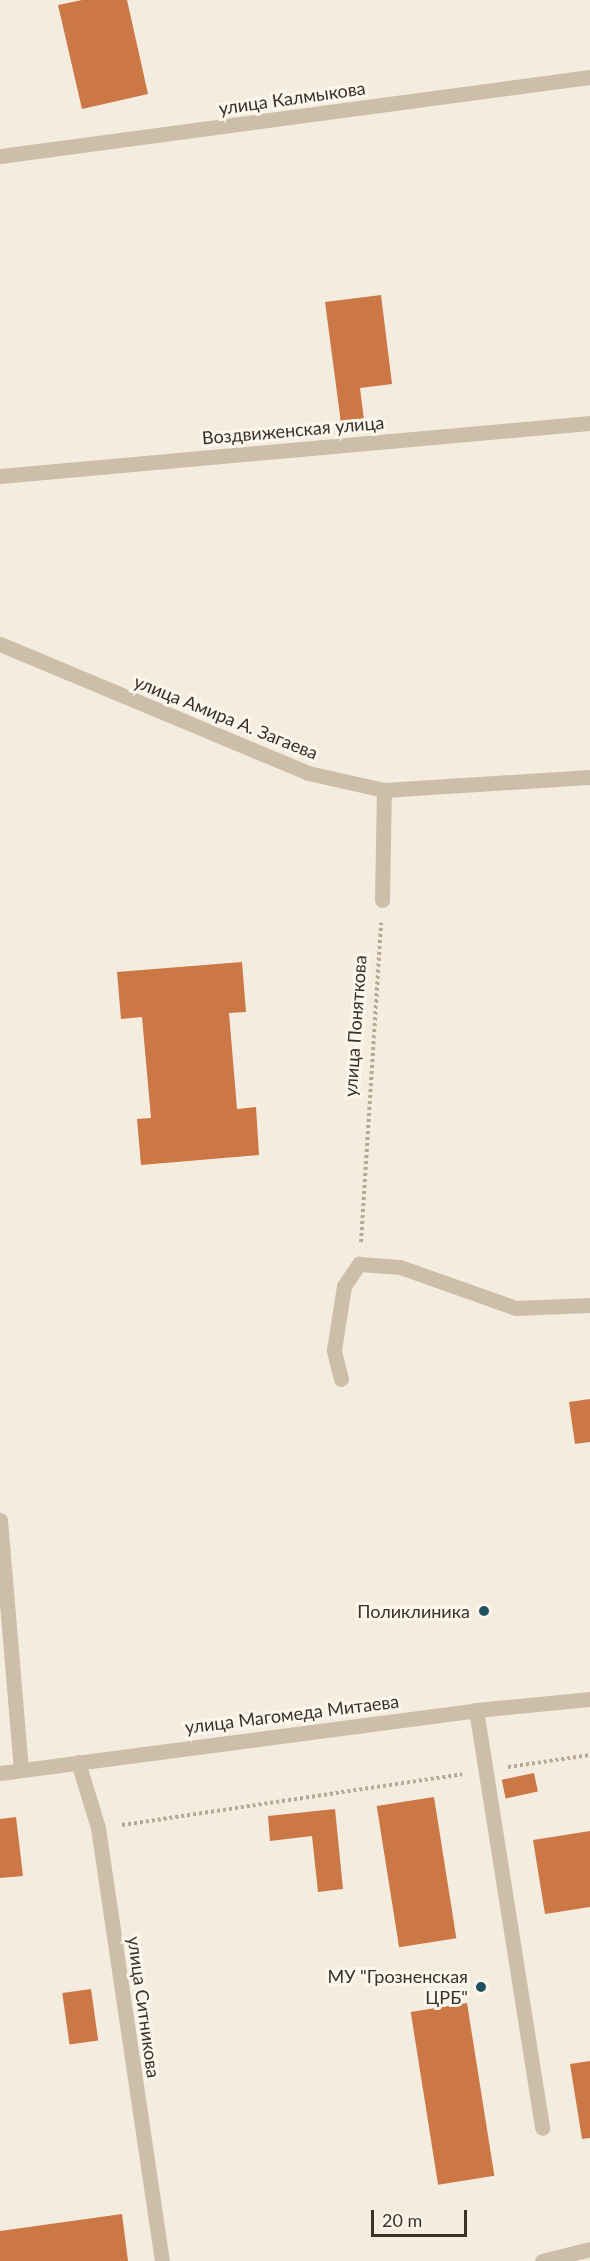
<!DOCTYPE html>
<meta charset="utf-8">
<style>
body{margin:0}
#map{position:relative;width:590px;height:2261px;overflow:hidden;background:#f4eddf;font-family:Lato,sans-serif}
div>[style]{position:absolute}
.building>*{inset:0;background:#cb7746;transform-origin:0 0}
.path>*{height:4px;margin-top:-2px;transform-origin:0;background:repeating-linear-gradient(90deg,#b9a994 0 3px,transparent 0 6px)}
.minor>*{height:15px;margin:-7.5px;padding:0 7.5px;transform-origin:7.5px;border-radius:7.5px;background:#cdbeaa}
.dots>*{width:16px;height:16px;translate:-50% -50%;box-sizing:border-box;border:3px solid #fbf6ec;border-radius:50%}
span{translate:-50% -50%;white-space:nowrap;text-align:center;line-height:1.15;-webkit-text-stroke:6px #fbf6ec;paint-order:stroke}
.street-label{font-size:18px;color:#3a312a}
.poi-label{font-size:18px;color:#3a312a}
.right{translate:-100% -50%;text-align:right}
.scale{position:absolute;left:371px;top:2210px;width:96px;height:27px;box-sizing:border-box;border:3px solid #3a312a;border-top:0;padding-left:8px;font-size:18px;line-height:21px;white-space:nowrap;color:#3a312a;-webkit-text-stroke:4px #fbf6ec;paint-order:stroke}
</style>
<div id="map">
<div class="building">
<i style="clip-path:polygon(82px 0,127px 0,148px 94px,82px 109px,58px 5px)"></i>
<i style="clip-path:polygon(381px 295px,392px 384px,360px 388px,365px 428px,342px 431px,325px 302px)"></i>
<i style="clip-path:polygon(242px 962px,246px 1012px,229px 1013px,237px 1109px,256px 1107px,259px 1155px,141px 1165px,137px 1119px,151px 1118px,142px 1017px,121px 1019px,117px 972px)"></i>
<i style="clip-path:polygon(590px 1399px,590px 1442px,575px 1444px,569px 1402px)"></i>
<i style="left:534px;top:1773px;width:19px;height:33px;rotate:78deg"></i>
<i style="left:434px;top:1797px;width:143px;height:58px;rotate:81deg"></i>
<i style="clip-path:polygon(335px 1809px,343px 1889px,318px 1892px,312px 1836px,270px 1841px,268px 1816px)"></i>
<i style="clip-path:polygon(16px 1817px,23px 1876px,0 1878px,0 1819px)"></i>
<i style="clip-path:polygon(590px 1831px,590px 1907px,545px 1914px,533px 1840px)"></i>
<i style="left:91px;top:1989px;width:52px;height:29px;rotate:82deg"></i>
<i style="left:467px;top:2003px;width:175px;height:57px;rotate:81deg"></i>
<i style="clip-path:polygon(590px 2061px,590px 2138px,582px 2139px,570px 2064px)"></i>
<i style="clip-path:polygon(122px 2214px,128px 2261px,0 2261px,0 2231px)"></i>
</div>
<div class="path">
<i style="left:361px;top:1242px;width:320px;rotate:-86.4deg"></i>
<i style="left:508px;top:1767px;width:83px;rotate:-8.3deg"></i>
<i style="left:122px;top:1825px;width:344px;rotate:-8.5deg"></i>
</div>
<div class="minor">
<i style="left:0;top:156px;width:595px;rotate:-7.63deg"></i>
<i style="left:0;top:476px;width:592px;rotate:-5.13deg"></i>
<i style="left:0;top:644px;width:334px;rotate:22.7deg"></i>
<i style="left:308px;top:773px;width:78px;rotate:12.6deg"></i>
<i style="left:384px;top:790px;width:206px;rotate:-3.6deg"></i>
<i style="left:382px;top:900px;width:110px;rotate:-89deg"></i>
<i style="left:341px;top:1379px;width:30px;rotate:-104deg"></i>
<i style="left:334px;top:1350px;width:65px;rotate:-81.1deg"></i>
<i style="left:344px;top:1286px;width:27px;rotate:-56deg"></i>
<i style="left:359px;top:1264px;width:41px;rotate:4.2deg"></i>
<i style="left:400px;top:1267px;width:123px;rotate:19.5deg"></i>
<i style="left:516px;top:1308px;width:74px;rotate:-2.3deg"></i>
<i style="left:0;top:1520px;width:251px;rotate:85.2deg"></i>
<i style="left:476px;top:1710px;width:423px;rotate:81deg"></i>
<i style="left:78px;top:1762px;width:69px;rotate:73.1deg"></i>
<i style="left:98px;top:1828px;width:438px;rotate:81.6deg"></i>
<i style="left:0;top:1773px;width:480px;rotate:-7.5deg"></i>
<i style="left:476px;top:1710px;width:115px;rotate:-5.5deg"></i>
<i style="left:542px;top:2261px;width:49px;rotate:-14deg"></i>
</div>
<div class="dots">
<i style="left:484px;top:1611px;background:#1d525e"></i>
<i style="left:481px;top:1987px;background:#1d525e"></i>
</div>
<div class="street-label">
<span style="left:292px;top:98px;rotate:-8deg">улица Калмыкова</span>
<span style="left:293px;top:430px;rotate:-5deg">Воздвиженская улица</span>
<span style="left:226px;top:717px;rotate:22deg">улица Амира А. Загаева</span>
<span style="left:355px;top:1026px;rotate:-86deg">улица Поняткова</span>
<span style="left:292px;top:1714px;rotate:-7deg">улица Магомеда Митаева</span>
<span style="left:144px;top:2007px;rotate:82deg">улица Ситникова</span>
</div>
<div class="poi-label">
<span class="right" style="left:470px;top:1611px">Поликлиника</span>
<span class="right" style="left:468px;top:1987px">МУ "Грозненская<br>ЦРБ"</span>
</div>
<div class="scale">20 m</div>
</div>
